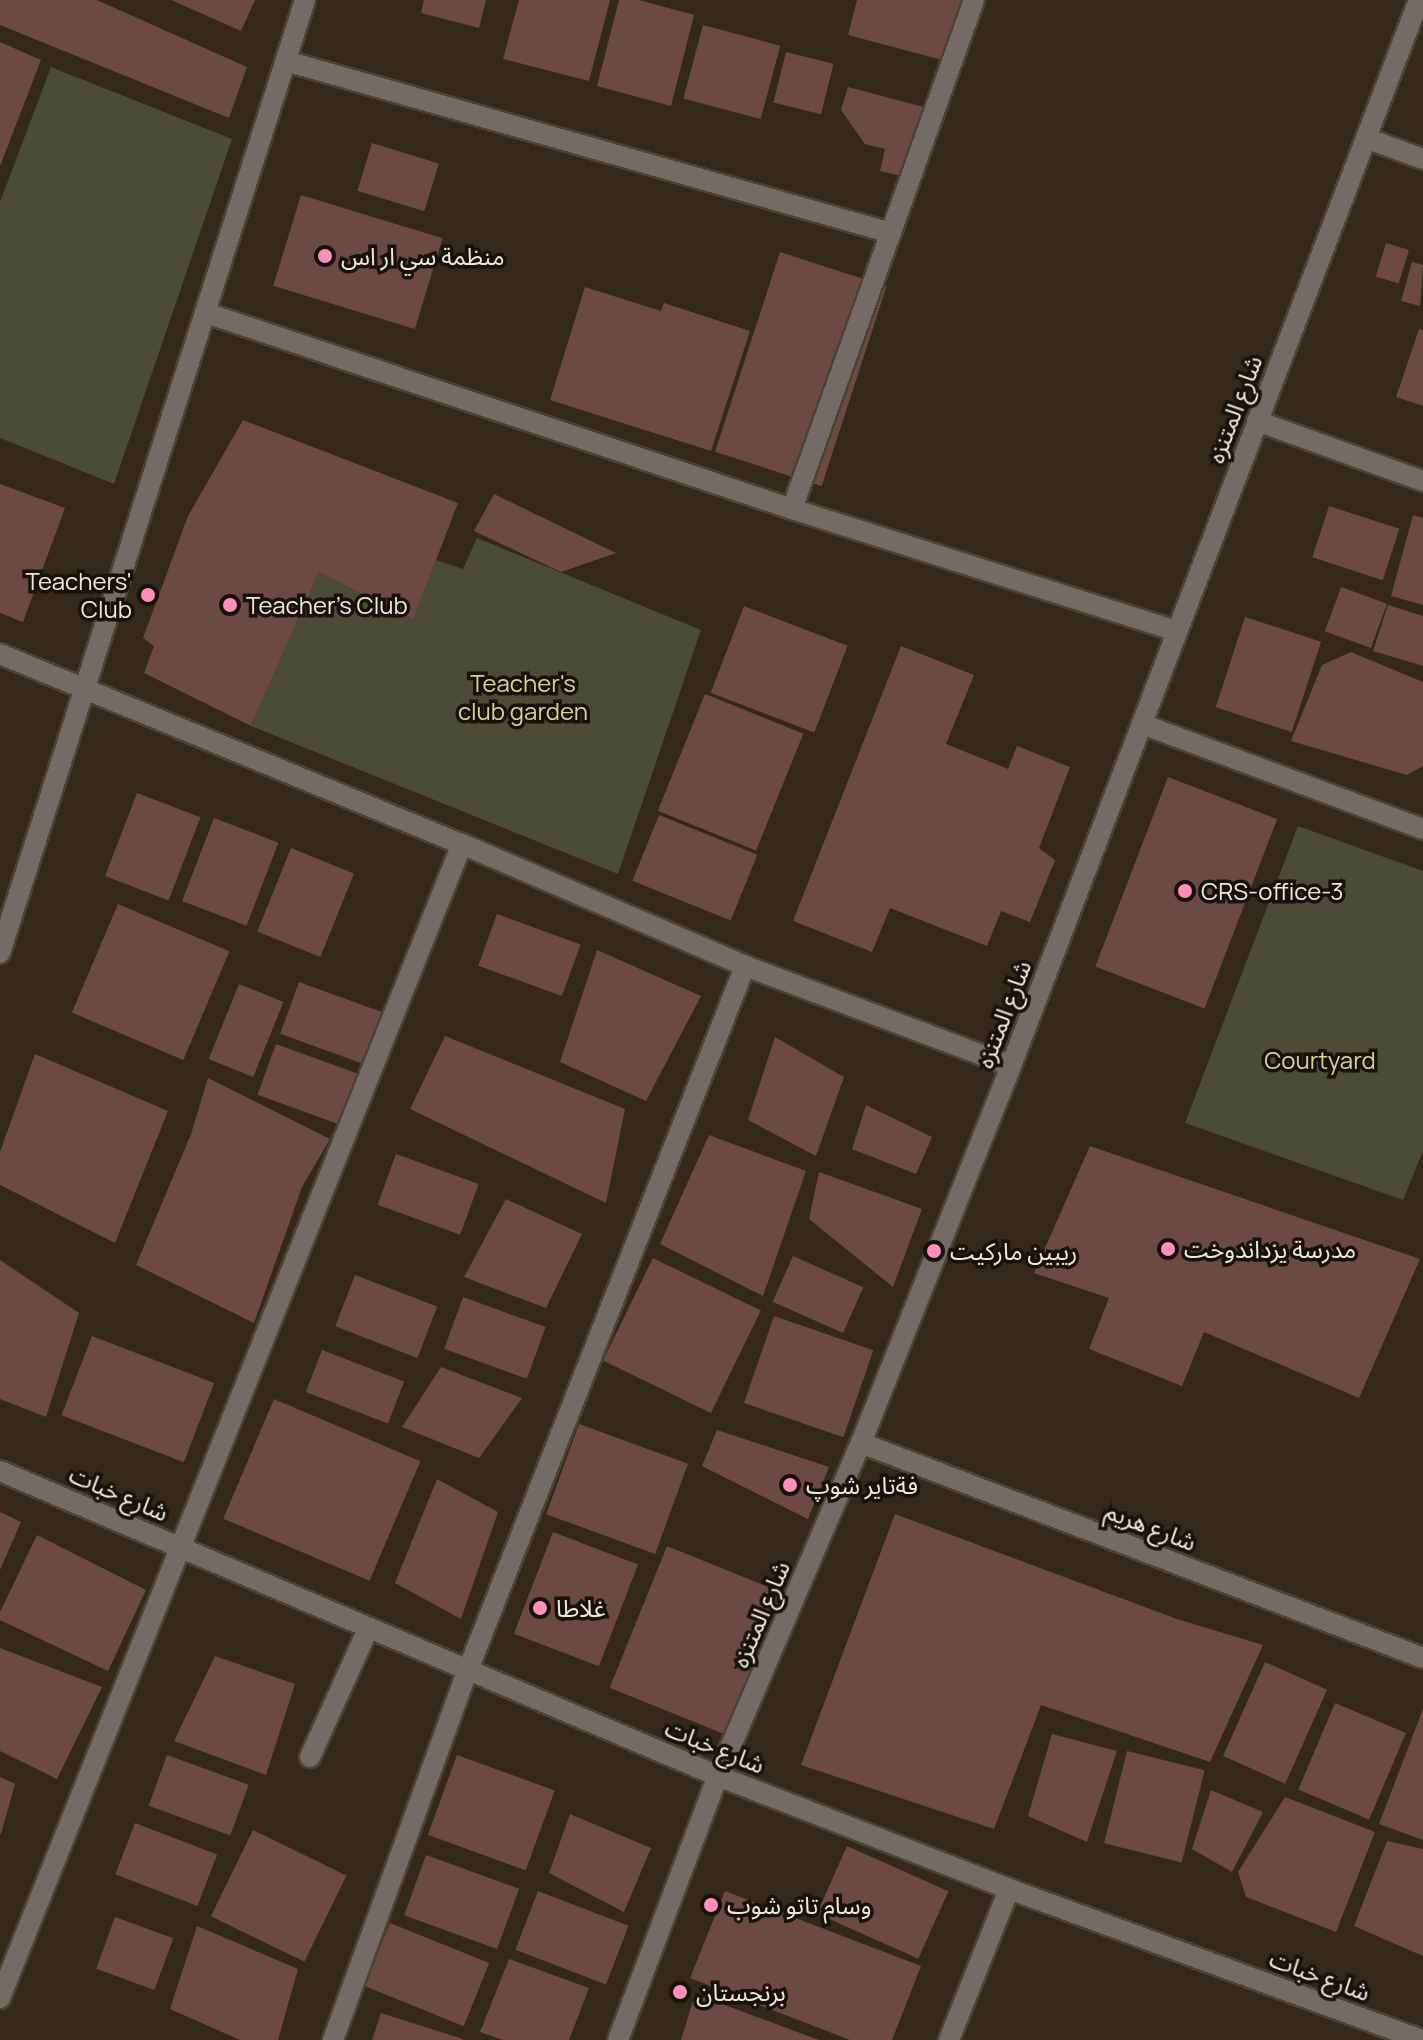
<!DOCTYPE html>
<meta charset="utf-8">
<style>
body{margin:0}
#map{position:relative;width:1423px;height:2040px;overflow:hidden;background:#332819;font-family:Manrope,"Noto Sans Arabic",sans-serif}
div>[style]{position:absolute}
.green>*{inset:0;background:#4a4c35}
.building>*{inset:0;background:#6d4945;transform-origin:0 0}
.roads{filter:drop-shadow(2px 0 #4d4334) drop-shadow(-2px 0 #4d4334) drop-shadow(0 2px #4d4334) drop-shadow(0 -2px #4d4334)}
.service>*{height:20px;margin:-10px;padding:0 10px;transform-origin:10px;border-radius:10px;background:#746a66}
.minor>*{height:20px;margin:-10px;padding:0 10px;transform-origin:10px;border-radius:10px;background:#746a66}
.tertiary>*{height:20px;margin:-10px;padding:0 10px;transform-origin:10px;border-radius:10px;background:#746a66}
.dots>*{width:22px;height:22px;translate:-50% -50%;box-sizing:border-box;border:4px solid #17120b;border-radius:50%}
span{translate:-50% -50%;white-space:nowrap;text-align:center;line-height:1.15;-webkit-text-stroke:7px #17120b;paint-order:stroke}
.poi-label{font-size:24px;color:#eee7dd}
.left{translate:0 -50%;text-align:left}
.right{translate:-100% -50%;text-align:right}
.street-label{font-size:24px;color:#eee7dd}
.park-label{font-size:24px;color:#d0d699}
</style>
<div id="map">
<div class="green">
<i style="clip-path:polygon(51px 67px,232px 139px,114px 484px,0 438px,0 202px)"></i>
<i style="clip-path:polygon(477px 538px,701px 630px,618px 874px,251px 726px,319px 572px,413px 620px,436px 560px,463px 569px)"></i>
<i style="clip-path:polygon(1298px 826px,1423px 871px,1423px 1151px,1403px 1200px,1185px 1123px)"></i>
</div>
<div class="building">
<i style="clip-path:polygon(0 0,97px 0,247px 67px,229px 118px,0 25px)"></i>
<i style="clip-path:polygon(171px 0,255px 0,241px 31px)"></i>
<i style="clip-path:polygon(424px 0,486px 0,479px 28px,421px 13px)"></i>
<i style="clip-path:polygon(519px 0,610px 0,589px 81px,503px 59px)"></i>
<i style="clip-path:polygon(619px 0,639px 0,694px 15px,671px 106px,597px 86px)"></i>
<i style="clip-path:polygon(857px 0,962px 0,946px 61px,848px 35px)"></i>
<i style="left:703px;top:25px;width:80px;height:76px;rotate:15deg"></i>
<i style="clip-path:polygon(0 42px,41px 60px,0 166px)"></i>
<i style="left:786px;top:52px;width:49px;height:52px;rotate:14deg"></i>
<i style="clip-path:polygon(848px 87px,939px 111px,921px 181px,880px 171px,885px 149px,865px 144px,841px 110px)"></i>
<i style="left:372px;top:143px;width:70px;height:50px;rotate:17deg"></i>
<i style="left:301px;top:195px;width:148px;height:95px;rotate:17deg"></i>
<i style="left:1386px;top:243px;width:24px;height:35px;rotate:17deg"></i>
<i style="left:780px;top:252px;width:112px;height:210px;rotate:18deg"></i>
<i style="clip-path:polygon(1412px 262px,1423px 265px,1420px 306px,1401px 301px)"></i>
<i style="clip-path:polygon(585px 287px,661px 311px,664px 303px,750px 331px,711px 451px,550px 400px)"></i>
<i style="clip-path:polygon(1419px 329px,1423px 330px,1423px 406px,1396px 397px)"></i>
<i style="clip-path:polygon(243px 420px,458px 503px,413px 620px,319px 572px,251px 726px,144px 673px,154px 646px,143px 638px,188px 516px)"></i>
<i style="clip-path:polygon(0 484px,65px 508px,23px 622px,0 613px)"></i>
<i style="clip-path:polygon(494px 494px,616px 553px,561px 572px,474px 531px)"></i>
<i style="left:1329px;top:506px;width:74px;height:54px;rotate:18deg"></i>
<i style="clip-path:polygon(1413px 515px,1423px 518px,1423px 605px,1391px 596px)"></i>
<i style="left:1341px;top:587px;width:49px;height:47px;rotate:20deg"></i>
<i style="clip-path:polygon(1388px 605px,1423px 616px,1423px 666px,1373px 651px)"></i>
<i style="left:744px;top:606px;width:111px;height:93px;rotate:21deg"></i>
<i style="left:1245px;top:617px;width:80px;height:95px;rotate:18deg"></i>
<i style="clip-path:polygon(901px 646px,974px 675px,946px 744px,1008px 769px,1017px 746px,1070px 767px,1039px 848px,1055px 860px,1030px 922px,1001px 911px,987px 946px,890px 908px,872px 952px,793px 921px)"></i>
<i style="clip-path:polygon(1351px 652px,1423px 682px,1423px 766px,1407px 775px,1291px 741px,1322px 665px)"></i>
<i style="left:705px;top:694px;width:106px;height:126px;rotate:22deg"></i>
<i style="left:1168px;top:777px;width:117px;height:203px;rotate:21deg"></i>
<i style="left:137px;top:793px;width:68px;height:89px;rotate:21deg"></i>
<i style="left:659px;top:815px;width:106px;height:71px;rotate:22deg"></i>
<i style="left:214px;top:818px;width:69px;height:89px;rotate:21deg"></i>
<i style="left:291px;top:848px;width:68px;height:90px;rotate:22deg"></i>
<i style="left:118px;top:904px;width:121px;height:118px;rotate:23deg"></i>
<i style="left:497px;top:914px;width:89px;height:55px;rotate:20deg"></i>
<i style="clip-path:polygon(597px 950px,701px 996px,646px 1101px,560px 1062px)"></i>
<i style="left:299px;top:982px;width:88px;height:55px;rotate:20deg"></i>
<i style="left:239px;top:984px;width:48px;height:81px;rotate:22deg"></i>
<i style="clip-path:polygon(445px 1036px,625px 1109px,606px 1203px,410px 1109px)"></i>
<i style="clip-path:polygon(775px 1037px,844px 1077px,816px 1156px,748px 1120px)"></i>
<i style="left:276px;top:1044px;width:88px;height:54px;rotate:20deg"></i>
<i style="clip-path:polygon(35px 1054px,168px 1111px,115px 1243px,0 1185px,0 1152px)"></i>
<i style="clip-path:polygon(208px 1078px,330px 1139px,302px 1187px,254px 1323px,136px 1265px,191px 1134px)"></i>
<i style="clip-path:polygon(866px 1105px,932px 1137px,916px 1174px,852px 1149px)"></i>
<i style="clip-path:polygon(709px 1135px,806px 1171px,763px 1296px,660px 1244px)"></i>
<i style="clip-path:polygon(1090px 1146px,1420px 1259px,1359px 1398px,1204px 1332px,1182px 1386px,1089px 1349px,1109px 1298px,1034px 1273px)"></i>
<i style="left:396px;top:1154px;width:88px;height:54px;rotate:20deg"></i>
<i style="clip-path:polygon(819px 1172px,922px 1209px,893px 1287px,809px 1219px)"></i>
<i style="clip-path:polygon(506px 1199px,582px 1234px,546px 1308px,464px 1277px)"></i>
<i style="left:793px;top:1256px;width:77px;height:50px;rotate:24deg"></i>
<i style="left:653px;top:1258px;width:120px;height:114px;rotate:26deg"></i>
<i style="clip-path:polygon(0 1260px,79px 1313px,46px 1417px,0 1399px)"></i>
<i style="left:355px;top:1275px;width:88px;height:55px;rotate:21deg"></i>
<i style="left:463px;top:1297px;width:88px;height:55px;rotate:20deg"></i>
<i style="left:774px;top:1316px;width:105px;height:92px;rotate:19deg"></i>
<i style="left:92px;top:1336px;width:131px;height:85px;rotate:21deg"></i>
<i style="left:322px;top:1350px;width:88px;height:45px;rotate:21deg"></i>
<i style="clip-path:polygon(441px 1367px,522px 1398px,479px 1458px,402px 1427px)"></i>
<i style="left:274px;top:1399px;width:159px;height:130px;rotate:23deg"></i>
<i style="left:579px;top:1424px;width:116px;height:96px;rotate:20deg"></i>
<i style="clip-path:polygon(717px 1430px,829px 1467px,808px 1519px,702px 1466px)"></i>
<i style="clip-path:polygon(437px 1479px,498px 1512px,461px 1619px,395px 1583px)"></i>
<i style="clip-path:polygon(0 1512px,21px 1522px,0 1570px)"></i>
<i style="clip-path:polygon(895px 1514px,1177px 1619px,1263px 1645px,1210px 1762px,1041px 1705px,994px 1829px,801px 1765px)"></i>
<i style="left:553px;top:1532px;width:91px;height:109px;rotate:21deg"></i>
<i style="clip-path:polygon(37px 1535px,146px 1590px,108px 1671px,0 1620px,0 1612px)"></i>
<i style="left:667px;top:1546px;width:124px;height:153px;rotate:22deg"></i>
<i style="clip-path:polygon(0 1648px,102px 1687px,57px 1779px,0 1751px)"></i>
<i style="clip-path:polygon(215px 1656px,295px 1684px,266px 1775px,174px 1741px)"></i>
<i style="left:1265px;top:1662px;width:68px;height:103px;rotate:24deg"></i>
<i style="left:1335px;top:1703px;width:77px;height:94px;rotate:23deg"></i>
<i style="clip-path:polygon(1423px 1709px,1423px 1840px,1379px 1824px)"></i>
<i style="clip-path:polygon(1052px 1734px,1117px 1751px,1087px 1842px,1028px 1816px)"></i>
<i style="left:1127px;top:1751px;width:80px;height:95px;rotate:14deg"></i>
<i style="left:167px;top:1755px;width:87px;height:54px;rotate:20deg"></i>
<i style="left:457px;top:1755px;width:104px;height:85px;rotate:20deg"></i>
<i style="clip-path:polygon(0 1777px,15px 1784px,1px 1834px,0 1834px)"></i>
<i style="clip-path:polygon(1211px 1790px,1263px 1812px,1232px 1872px,1192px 1849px)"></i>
<i style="clip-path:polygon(1285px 1797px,1375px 1832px,1336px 1932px,1246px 1897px,1238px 1872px)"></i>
<i style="clip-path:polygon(570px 1814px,651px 1848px,624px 1912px,549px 1873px)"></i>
<i style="left:135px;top:1823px;width:88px;height:55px;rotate:21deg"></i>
<i style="left:253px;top:1830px;width:104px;height:96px;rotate:26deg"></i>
<i style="clip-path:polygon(1387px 1841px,1423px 1849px,1423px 1956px,1354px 1926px)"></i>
<i style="left:847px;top:1846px;width:111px;height:74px;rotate:24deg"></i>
<i style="left:426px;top:1855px;width:99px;height:64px;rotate:20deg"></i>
<i style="left:538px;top:1891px;width:97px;height:63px;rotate:21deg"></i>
<i style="clip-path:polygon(725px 1891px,921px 1966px,892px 2040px,850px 2040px,690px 1978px)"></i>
<i style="left:115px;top:1917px;width:62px;height:55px;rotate:20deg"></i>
<i style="left:390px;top:1923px;width:107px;height:68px;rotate:22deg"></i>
<i style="clip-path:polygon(197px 1926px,298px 1969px,278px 2040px,240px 2040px,170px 2009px)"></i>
<i style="clip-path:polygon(509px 1959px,589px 1988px,569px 2040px,503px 2040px,480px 2032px)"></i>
<i style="clip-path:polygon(695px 1994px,819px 2040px,681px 2040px)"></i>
<i style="clip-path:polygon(381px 2013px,463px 2039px,463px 2040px,372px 2040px)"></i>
</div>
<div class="roads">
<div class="service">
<i style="left:310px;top:1757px;width:141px;rotate:-65.6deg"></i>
</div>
<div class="minor">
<i style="left:286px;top:61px;width:629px;rotate:15.87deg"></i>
<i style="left:1366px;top:138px;width:61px;rotate:20.2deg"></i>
<i style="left:206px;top:313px;width:618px;rotate:18.49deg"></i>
<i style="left:792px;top:509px;width:404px;rotate:17.6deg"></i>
<i style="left:1257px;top:421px;width:177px;rotate:19.9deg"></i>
<i style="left:792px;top:509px;width:541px;rotate:-70.32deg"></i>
<i style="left:0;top:654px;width:500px;rotate:22.4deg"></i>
<i style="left:462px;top:844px;width:308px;rotate:23.3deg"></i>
<i style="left:745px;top:966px;width:284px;rotate:20.6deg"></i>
<i style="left:1142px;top:724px;width:300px;rotate:20.5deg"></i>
<i style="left:0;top:953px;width:1001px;rotate:-72.25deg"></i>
<i style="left:861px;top:1443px;width:602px;rotate:20.93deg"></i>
<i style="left:0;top:1998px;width:1243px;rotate:-68.18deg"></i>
<i style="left:333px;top:2040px;width:394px;rotate:-70deg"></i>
<i style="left:468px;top:1670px;width:757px;rotate:-68.52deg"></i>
<i style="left:618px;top:2040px;width:282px;rotate:-69.3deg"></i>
<i style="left:949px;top:2040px;width:162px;rotate:-68.3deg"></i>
</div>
<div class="tertiary">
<i style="left:0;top:1471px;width:780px;rotate:23.02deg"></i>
<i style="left:718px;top:1776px;width:312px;rotate:21.2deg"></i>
<i style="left:1009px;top:1889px;width:440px;rotate:20.1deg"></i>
<i style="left:718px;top:1776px;width:362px;rotate:-66.8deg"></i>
<i style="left:861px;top:1443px;width:406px;rotate:-68.3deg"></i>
<i style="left:1011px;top:1066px;width:1141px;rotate:-69.06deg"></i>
</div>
</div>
<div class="dots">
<i style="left:325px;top:256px;background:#ff8eba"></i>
<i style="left:148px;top:595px;background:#ff8eba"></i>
<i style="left:230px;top:605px;background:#ff8eba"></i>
<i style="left:1185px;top:891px;background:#ff8eba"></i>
<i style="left:1168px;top:1249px;background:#ff8eba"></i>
<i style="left:934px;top:1251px;background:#ff8eba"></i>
<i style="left:790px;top:1485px;background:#ff8eba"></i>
<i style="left:540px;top:1608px;background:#ff8eba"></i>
<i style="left:711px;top:1905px;background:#ff8eba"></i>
<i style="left:680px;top:1992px;background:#ff8eba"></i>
</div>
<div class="poi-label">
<span class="left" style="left:341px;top:256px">منظمة سي ار اس</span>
<span class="right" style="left:132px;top:595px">Teachers'<br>Club</span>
<span class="left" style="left:246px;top:605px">Teacher's Club</span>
<span class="left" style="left:1201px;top:891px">CRS-office-3</span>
<span class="left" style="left:1184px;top:1249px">مدرسة يزداندوخت</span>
<span class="left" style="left:950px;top:1251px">ريبين ماركيت</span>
<span class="left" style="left:806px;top:1485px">فةتاير شوپ</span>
<span class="left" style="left:556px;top:1608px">غلاطا</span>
<span class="left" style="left:727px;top:1905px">وسام تاتو شوب</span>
<span class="left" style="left:696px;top:1992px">برنجستان</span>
</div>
<div class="street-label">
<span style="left:1234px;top:409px;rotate:-69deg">شارع المتنزه</span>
<span style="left:1003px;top:1014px;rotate:-69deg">شارع المتنزه</span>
<span style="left:119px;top:1493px;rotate:23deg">شارع خبات</span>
<span style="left:1151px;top:1526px;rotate:21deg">شارع هريم</span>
<span style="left:760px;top:1614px;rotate:-67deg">شارع المتنزه</span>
<span style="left:715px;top:1746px;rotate:22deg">شارع خبات</span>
<span style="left:1320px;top:1975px;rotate:20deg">شارع خبات</span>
</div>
<div class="park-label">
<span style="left:523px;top:697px">Teacher's<br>club garden</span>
<span style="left:1320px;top:1060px">Courtyard</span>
</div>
</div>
